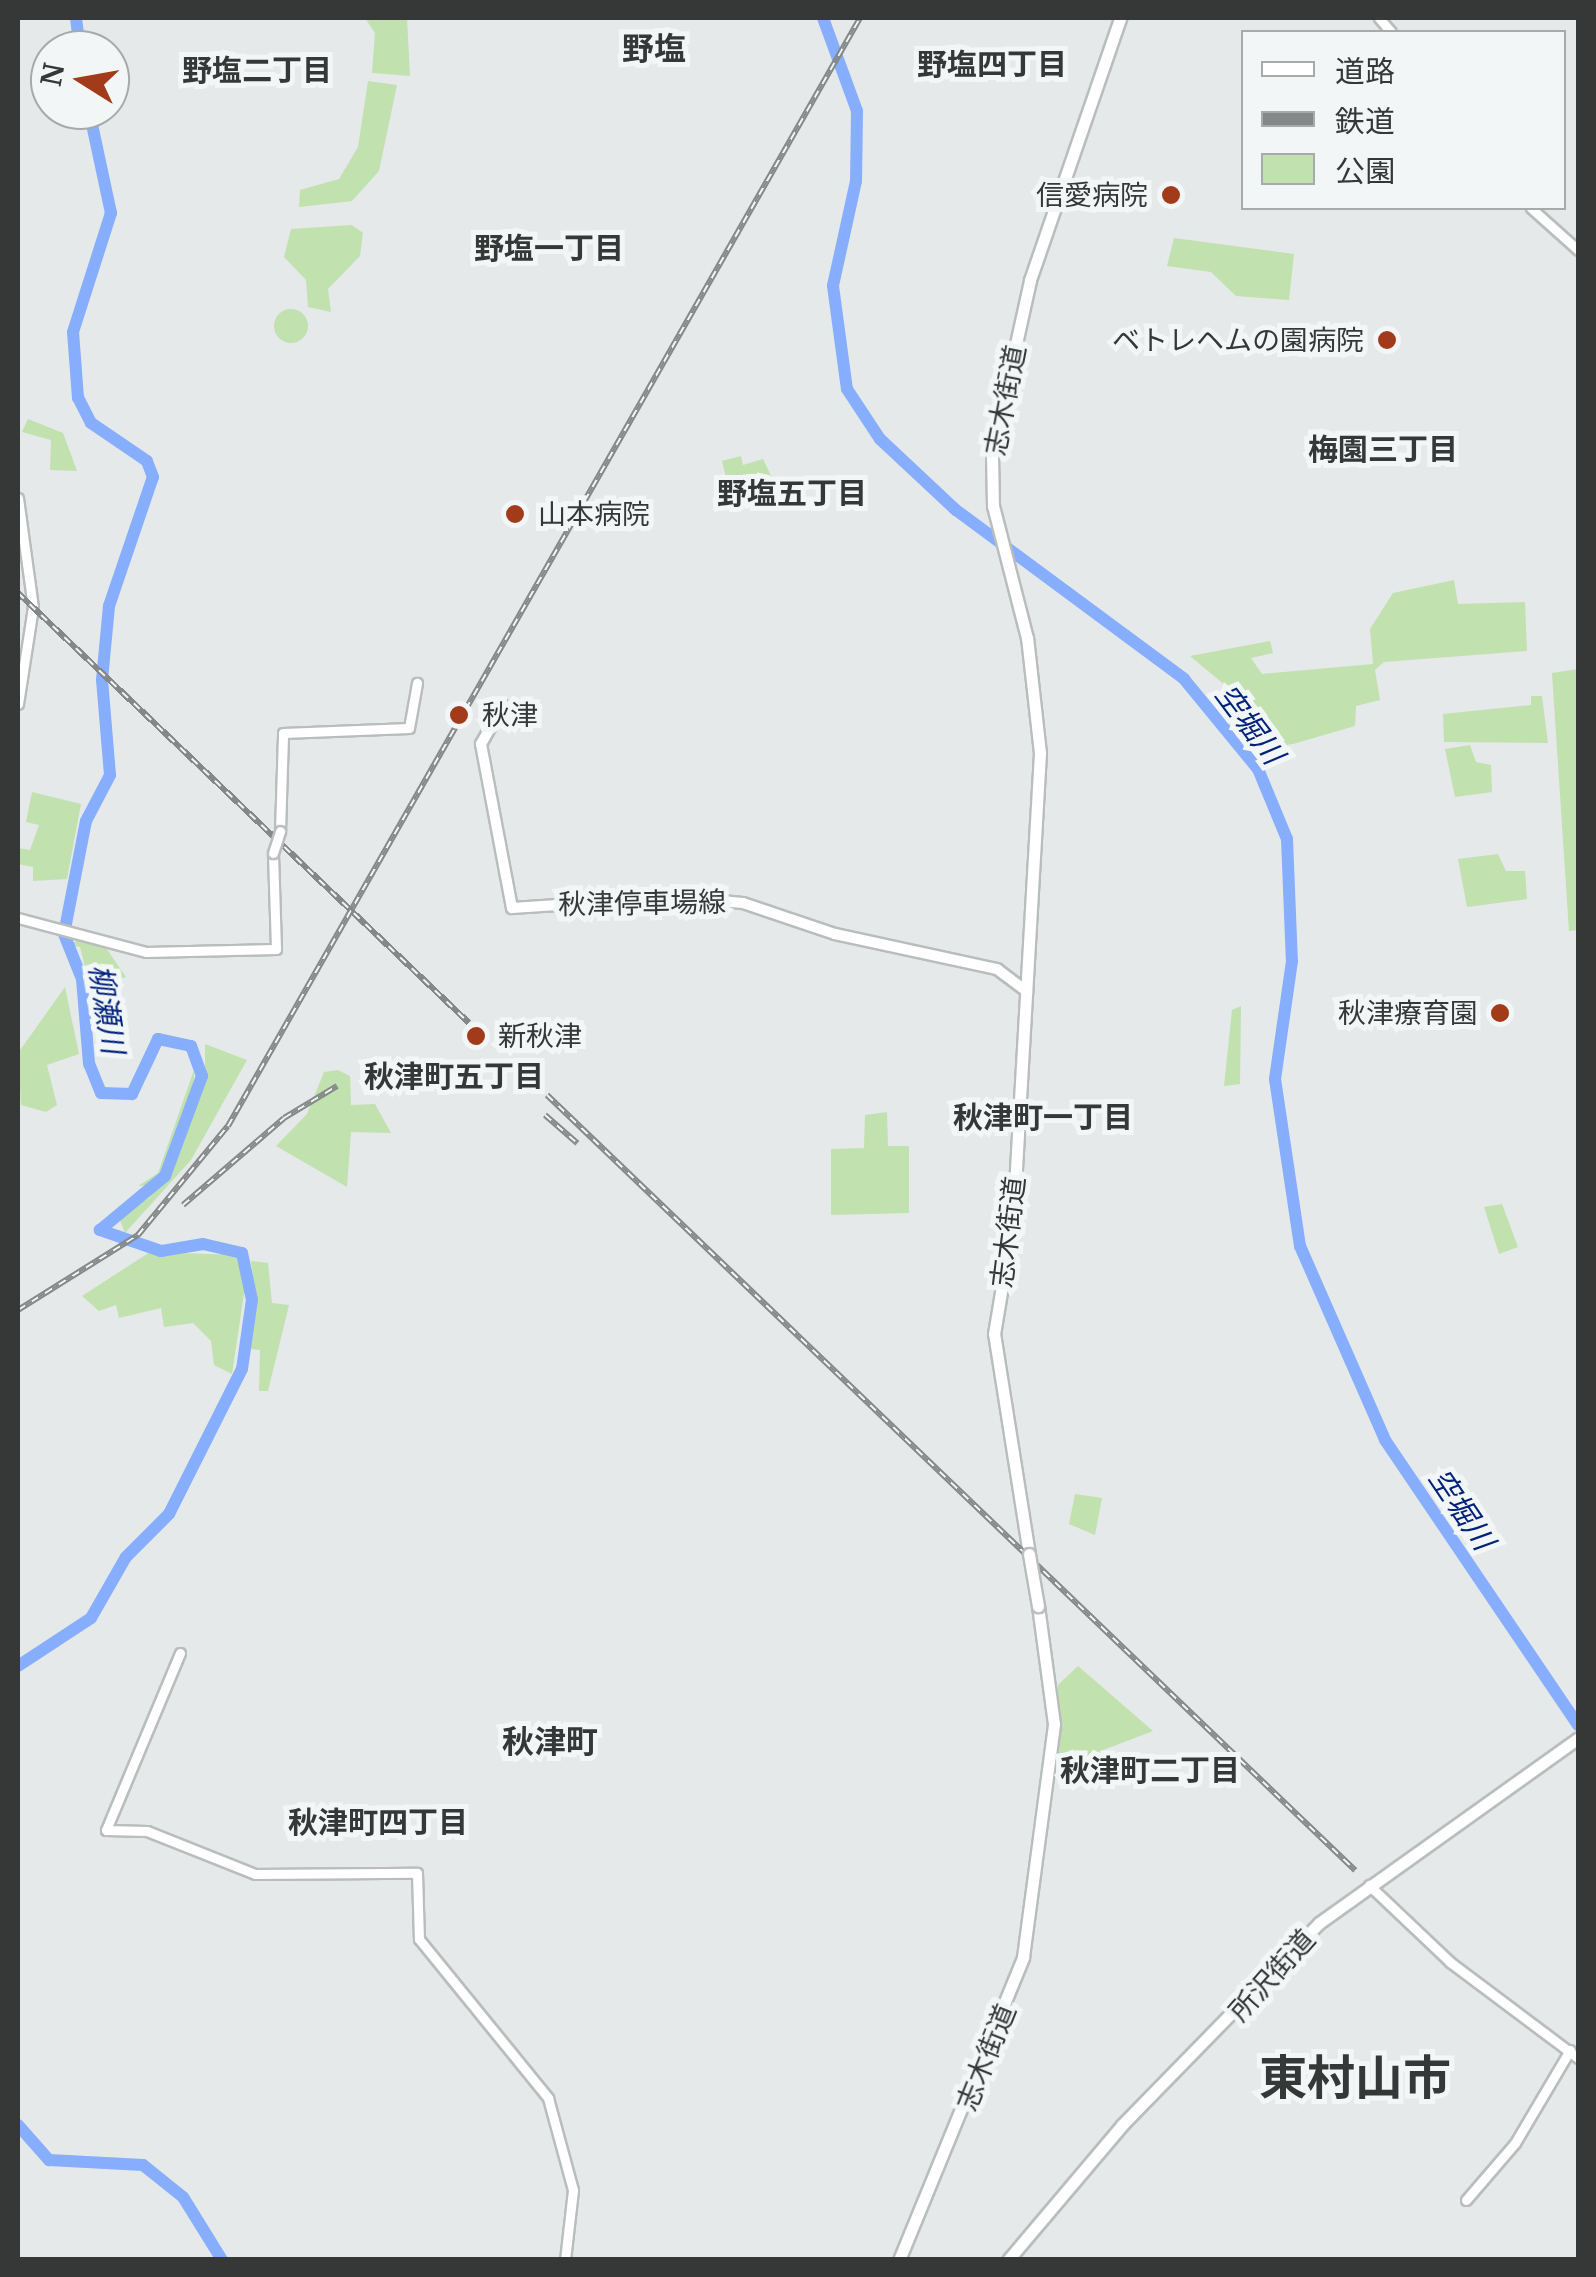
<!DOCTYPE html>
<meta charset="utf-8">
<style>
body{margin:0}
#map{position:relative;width:1596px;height:2277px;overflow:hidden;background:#e5e9e9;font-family:Merriweather,"Noto Sans JP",serif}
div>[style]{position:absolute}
.green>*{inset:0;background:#c1e1af}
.round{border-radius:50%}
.river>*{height:12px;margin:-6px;padding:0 6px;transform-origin:6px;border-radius:6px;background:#86adfe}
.roads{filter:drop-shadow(2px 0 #b9bdbd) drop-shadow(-2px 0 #b9bdbd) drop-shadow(0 2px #b9bdbd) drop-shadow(0 -2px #b9bdbd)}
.tertiary>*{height:9px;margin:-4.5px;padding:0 4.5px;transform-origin:4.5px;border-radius:4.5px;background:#fff}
.secondary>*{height:10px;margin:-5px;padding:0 5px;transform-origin:5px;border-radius:5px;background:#fff}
.primary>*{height:11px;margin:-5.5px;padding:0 5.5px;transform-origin:5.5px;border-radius:5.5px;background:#fff}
.rail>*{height:6px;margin-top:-3px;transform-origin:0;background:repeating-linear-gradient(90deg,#f2f6f6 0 8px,#858888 0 16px);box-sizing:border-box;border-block:2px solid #858888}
.bridges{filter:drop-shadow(2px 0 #b9bdbd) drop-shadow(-2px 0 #b9bdbd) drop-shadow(0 2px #b9bdbd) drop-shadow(0 -2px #b9bdbd)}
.tertiary-bridge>*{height:9px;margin:-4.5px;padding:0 4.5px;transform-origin:4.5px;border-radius:4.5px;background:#fff}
.primary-bridge>*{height:11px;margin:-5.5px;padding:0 5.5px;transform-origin:5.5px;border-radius:5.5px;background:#fff}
.dots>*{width:28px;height:28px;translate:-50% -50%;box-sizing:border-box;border:5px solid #f2f6f6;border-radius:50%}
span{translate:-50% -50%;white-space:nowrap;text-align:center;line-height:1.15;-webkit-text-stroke:10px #f2f6f6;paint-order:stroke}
.poi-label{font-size:28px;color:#363838}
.right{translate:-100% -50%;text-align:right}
.left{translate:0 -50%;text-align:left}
.street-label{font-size:28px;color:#363838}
.neighbourhood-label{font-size:30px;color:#363838;font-weight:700}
.water-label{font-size:30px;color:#03227c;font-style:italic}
.quarter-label{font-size:32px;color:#363838;font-weight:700}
.town-label{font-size:48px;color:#363838;font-weight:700}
.frame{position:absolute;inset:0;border:20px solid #363838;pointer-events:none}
.legend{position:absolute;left:1241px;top:30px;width:325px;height:180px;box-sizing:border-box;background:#f2f6f6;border:2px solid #a7aaaa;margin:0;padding:12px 18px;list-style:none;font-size:30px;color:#363838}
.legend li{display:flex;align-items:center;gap:20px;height:50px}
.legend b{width:50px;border:2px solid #a7aaaa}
.north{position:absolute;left:30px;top:30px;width:100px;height:100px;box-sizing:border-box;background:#f2f6f6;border:2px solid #a7aaaa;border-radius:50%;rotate:281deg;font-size:28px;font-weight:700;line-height:40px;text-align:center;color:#363838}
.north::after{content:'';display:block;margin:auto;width:35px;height:45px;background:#a23b19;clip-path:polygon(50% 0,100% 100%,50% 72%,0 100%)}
</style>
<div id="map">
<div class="green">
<i style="clip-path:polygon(365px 18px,407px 18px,410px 76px,372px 73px,375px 33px)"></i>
<i style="clip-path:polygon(368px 81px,397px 85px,379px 171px,352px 201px,299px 207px,300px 190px,339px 179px,358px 147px)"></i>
<i style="clip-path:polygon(352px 225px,363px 233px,360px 256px,328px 289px,331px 312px,308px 307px,306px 280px,284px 257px,291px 229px)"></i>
<i style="clip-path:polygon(1174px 238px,1294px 254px,1289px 300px,1236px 296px,1211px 272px,1167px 266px)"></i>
<i class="round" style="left:274px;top:309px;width:34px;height:34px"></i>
<i style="clip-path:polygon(28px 419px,63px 433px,77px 471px,50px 470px,51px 440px,22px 432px)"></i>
<i style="clip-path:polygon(741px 456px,743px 465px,763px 459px,773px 480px,728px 486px,722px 461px)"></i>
<i style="clip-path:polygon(1454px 580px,1458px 604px,1525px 602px,1527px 651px,1384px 662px,1375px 670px,1380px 700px,1356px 706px,1355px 726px,1293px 744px,1268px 748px,1231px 690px,1190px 656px,1270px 641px,1273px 653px,1251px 658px,1262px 674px,1373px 664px,1370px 629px,1393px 593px)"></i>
<i style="clip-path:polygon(1578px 669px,1578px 930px,1569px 931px,1552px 673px)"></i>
<i style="clip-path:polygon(1531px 696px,1542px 696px,1548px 743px,1444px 742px,1443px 714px,1531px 705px)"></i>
<i style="clip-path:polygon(1470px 745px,1476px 762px,1491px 765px,1492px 792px,1455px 797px,1445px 749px)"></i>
<i style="clip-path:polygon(32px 792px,81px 804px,67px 879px,33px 881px,33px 867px,18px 864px,18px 848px,30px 850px,39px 825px,26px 822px)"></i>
<i style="clip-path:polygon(1498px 854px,1506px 871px,1525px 871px,1527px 899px,1467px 907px,1458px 859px)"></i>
<i style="clip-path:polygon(80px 939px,104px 945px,126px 977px,106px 984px,115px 1014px,97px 1016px,80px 947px,69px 945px)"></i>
<i style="clip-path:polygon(65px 987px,79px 1054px,47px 1065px,57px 1105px,46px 1112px,21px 1105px,18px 1053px)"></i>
<i style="clip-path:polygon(1241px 1006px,1240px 1084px,1224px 1086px,1232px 1010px)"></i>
<i style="clip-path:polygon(205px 1044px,247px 1060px,191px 1160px,125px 1233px,117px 1213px,149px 1198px,177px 1160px,205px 1081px)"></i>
<i style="clip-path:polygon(195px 1067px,190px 1116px,170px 1164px,149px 1185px,138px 1186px,158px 1173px)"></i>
<i style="clip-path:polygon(338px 1070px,350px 1076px,351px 1105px,375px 1104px,391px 1133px,351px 1132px,347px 1187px,276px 1146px,307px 1114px,324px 1072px)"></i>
<i style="clip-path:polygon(887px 1112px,888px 1146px,909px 1146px,909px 1213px,831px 1215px,831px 1149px,864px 1148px,865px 1115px)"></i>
<i style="clip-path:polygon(1502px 1204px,1518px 1247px,1499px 1254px,1484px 1207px)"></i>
<i style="clip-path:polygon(150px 1252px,239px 1255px,248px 1267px,232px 1374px,214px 1365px,211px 1341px,193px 1323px,164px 1327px,161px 1308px,119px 1318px,116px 1305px,99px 1311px,82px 1296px)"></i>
<i style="clip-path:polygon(251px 1261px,268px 1263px,272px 1303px,289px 1305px,268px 1391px,259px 1391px,260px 1350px,251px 1349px,244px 1367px,256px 1304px)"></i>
<i style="clip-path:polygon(1075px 1494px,1102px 1498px,1095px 1535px,1069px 1524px)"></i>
<i style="clip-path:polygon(1078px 1666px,1153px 1731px,1056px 1768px,1058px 1685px)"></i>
</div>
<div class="river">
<i style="left:76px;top:18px;width:32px;rotate:83deg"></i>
<i style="left:823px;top:18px;width:99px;rotate:69.9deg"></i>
<i style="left:857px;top:111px;width:70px;rotate:90.8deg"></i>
<i style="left:856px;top:181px;width:107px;rotate:102.4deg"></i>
<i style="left:833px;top:286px;width:104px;rotate:82.3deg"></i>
<i style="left:847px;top:389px;width:60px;rotate:56.6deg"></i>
<i style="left:880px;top:439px;width:104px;rotate:43.1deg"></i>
<i style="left:956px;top:510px;width:284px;rotate:36.5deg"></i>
<i style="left:1184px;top:679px;width:117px;rotate:50.6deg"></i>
<i style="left:1258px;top:769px;width:76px;rotate:67.5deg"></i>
<i style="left:1287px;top:839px;width:122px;rotate:87.7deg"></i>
<i style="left:1292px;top:961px;width:119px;rotate:98.2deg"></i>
<i style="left:1275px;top:1079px;width:169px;rotate:81.5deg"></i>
<i style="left:1300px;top:1246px;width:212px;rotate:66.3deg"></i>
<i style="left:1385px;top:1440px;width:344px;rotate:55.9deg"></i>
<i style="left:18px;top:1666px;width:87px;rotate:-33.3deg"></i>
<i style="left:91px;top:1618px;width:70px;rotate:-60.2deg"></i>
<i style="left:126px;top:1557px;width:61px;rotate:-45deg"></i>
<i style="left:169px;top:1514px;width:162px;rotate:-63.3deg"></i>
<i style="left:242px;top:1369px;width:70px;rotate:-81.8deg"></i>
<i style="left:252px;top:1300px;width:48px;rotate:-102deg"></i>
<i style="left:242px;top:1253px;width:40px;rotate:-167deg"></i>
<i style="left:203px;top:1244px;width:43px;rotate:170.5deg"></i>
<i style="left:161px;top:1251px;width:65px;rotate:-161deg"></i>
<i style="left:100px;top:1230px;width:85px;rotate:-39.7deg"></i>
<i style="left:165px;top:1176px;width:107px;rotate:-69.7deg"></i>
<i style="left:202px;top:1076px;width:32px;rotate:-110deg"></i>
<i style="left:191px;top:1046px;width:34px;rotate:-168deg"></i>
<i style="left:158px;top:1039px;width:61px;rotate:115.3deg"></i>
<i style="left:132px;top:1094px;width:31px;rotate:-178deg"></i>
<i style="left:101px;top:1093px;width:31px;rotate:-112deg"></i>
<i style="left:89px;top:1064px;width:85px;rotate:-94.7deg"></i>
<i style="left:82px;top:979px;width:48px;rotate:-111.8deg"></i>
<i style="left:64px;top:934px;width:115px;rotate:-79deg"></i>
<i style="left:86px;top:821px;width:52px;rotate:-62.4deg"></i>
<i style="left:110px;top:775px;width:95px;rotate:-94.8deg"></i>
<i style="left:102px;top:680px;width:74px;rotate:-84.6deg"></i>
<i style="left:109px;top:606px;width:136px;rotate:-71.2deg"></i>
<i style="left:153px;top:477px;width:17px;rotate:-111deg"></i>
<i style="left:147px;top:461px;width:68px;rotate:-145.8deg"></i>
<i style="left:91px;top:423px;width:28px;rotate:-117deg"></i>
<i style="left:78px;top:398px;width:66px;rotate:-94.3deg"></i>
<i style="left:73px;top:332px;width:125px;rotate:-72.3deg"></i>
<i style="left:111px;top:213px;width:105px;rotate:-102.1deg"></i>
<i style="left:18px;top:2125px;width:47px;rotate:48.5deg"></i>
<i style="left:49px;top:2160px;width:94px;rotate:3deg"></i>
<i style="left:143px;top:2165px;width:51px;rotate:38.7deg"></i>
<i style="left:183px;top:2197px;width:74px;rotate:58.2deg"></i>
</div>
<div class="roads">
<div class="tertiary">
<i style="left:1379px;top:18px;width:18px;rotate:49deg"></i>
<i style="left:1531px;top:208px;width:63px;rotate:41.8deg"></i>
<i style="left:18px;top:498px;width:110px;rotate:82.2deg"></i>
<i style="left:33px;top:607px;width:98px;rotate:98.8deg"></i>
<i style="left:280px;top:831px;width:98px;rotate:-88.2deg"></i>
<i style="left:283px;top:733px;width:126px;rotate:-2.3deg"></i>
<i style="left:409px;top:728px;width:46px;rotate:-79.9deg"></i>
<i style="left:18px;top:918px;width:132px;rotate:14.9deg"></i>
<i style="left:146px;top:952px;width:130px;rotate:-1.3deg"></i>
<i style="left:276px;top:949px;width:96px;rotate:-91.8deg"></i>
<i style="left:180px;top:1653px;width:192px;rotate:112.7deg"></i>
<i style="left:106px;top:1830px;width:41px;rotate:1.4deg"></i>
<i style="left:147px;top:1831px;width:116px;rotate:21.7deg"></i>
<i style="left:255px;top:1874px;width:162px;rotate:-0.4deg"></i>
<i style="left:417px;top:1873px;width:66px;rotate:88.3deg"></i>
<i style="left:419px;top:1939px;width:205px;rotate:50.9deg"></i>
<i style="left:548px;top:2098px;width:95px;rotate:74.8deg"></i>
<i style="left:573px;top:2190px;width:70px;rotate:96.5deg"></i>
<i style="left:1369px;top:1885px;width:112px;rotate:43.5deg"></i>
<i style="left:1450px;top:1962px;width:160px;rotate:36.9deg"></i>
<i style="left:1466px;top:2200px;width:75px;rotate:-49.3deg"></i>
<i style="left:1515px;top:2143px;width:108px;rotate:-59.4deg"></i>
</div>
<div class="secondary">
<i style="left:503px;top:705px;width:45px;rotate:119.4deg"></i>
<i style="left:481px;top:744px;width:167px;rotate:79.3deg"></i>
<i style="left:512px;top:908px;width:167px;rotate:-3.8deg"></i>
<i style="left:679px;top:897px;width:64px;rotate:5.4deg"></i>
<i style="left:743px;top:903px;width:97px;rotate:18.6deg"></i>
<i style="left:835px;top:934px;width:166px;rotate:12.2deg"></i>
<i style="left:997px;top:969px;width:38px;rotate:37deg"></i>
</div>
<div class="primary">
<i style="left:1029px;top:1554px;width:223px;rotate:-99deg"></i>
<i style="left:994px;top:1334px;width:115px;rotate:-80.5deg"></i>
<i style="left:1013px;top:1221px;width:469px;rotate:-86.7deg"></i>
<i style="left:1040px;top:753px;width:116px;rotate:-96.4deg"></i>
<i style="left:1027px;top:638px;width:136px;rotate:-104.4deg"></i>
<i style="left:993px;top:506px;width:54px;rotate:-91.1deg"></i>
<i style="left:992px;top:452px;width:176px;rotate:-77.5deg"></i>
<i style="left:1030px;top:280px;width:277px;rotate:-71deg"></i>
<i style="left:899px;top:2260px;width:327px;rotate:-67.7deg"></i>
<i style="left:1023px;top:1957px;width:235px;rotate:-82.4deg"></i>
<i style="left:1054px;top:1724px;width:119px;rotate:-97.7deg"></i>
<i style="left:1008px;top:2260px;width:177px;rotate:-49.8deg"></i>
<i style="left:1122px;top:2125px;width:282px;rotate:-45.7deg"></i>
<i style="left:1319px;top:1923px;width:318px;rotate:-35.5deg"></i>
</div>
</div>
<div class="rail">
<i style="left:18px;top:593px;width:623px;rotate:43.63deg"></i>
<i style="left:547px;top:1095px;width:1120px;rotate:43.81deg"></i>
<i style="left:545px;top:1115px;width:43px;rotate:41.2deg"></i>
<i style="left:183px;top:1205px;width:133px;rotate:-40.7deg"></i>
<i style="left:284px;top:1118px;width:62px;rotate:-31.1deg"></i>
<i style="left:18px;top:1310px;width:142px;rotate:-32deg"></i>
<i style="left:138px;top:1235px;width:141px;rotate:-50.5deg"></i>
<i style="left:228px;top:1126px;width:1276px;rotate:-60.3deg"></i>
</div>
<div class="bridges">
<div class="tertiary-bridge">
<i style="left:273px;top:853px;width:23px;rotate:-72deg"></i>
</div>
<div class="primary-bridge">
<i style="left:1029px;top:1554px;width:53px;rotate:80.2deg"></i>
</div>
</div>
<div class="dots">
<i style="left:1171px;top:195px;background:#a23b19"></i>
<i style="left:1387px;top:340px;background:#a23b19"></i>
<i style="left:515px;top:514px;background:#a23b19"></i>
<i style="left:459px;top:715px;background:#a23b19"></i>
<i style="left:1500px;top:1013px;background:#a23b19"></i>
<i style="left:476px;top:1036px;background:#a23b19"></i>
</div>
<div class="poi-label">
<span class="right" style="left:1148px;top:195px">信愛病院</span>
<span class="right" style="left:1364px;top:340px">ベトレヘムの園病院</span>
<span class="left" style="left:538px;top:514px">山本病院</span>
<span class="left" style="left:482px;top:715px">秋津</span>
<span class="right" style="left:1478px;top:1013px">秋津療育園</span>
<span class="left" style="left:498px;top:1036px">新秋津</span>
</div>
<div class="street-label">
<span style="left:1005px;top:400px;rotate:-79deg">志木街道</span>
<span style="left:642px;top:903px;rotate:-1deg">秋津停車場線</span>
<span style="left:1008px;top:1232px;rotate:-83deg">志木街道</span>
<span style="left:1272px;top:1975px;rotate:-48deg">所沢街道</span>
<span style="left:986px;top:2057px;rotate:-68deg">志木街道</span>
</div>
<div class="neighbourhood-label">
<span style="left:992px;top:64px">野塩四丁目</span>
<span style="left:257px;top:70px">野塩二丁目</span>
<span style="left:549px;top:248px">野塩一丁目</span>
<span style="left:1383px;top:449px">梅園三丁目</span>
<span style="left:792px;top:493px">野塩五丁目</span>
<span style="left:454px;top:1076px">秋津町五丁目</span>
<span style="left:1043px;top:1117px">秋津町一丁目</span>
<span style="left:1150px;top:1770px">秋津町二丁目</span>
<span style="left:378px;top:1822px">秋津町四丁目</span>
</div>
<div class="water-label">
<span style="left:1250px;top:724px;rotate:53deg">空堀川</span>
<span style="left:107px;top:1009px;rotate:81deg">柳瀬川</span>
<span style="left:1462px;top:1509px;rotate:56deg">空堀川</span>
</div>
<div class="quarter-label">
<span style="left:654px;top:49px">野塩</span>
<span style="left:550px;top:1742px">秋津町</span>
</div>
<div class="town-label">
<span style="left:1355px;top:2079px">東村山市</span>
</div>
<div class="frame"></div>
<ul class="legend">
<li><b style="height:12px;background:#fff"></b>道路</li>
<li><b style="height:12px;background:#858888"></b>鉄道</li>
<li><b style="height:28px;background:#c1e1af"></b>公園</li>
</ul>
<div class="north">N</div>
</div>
